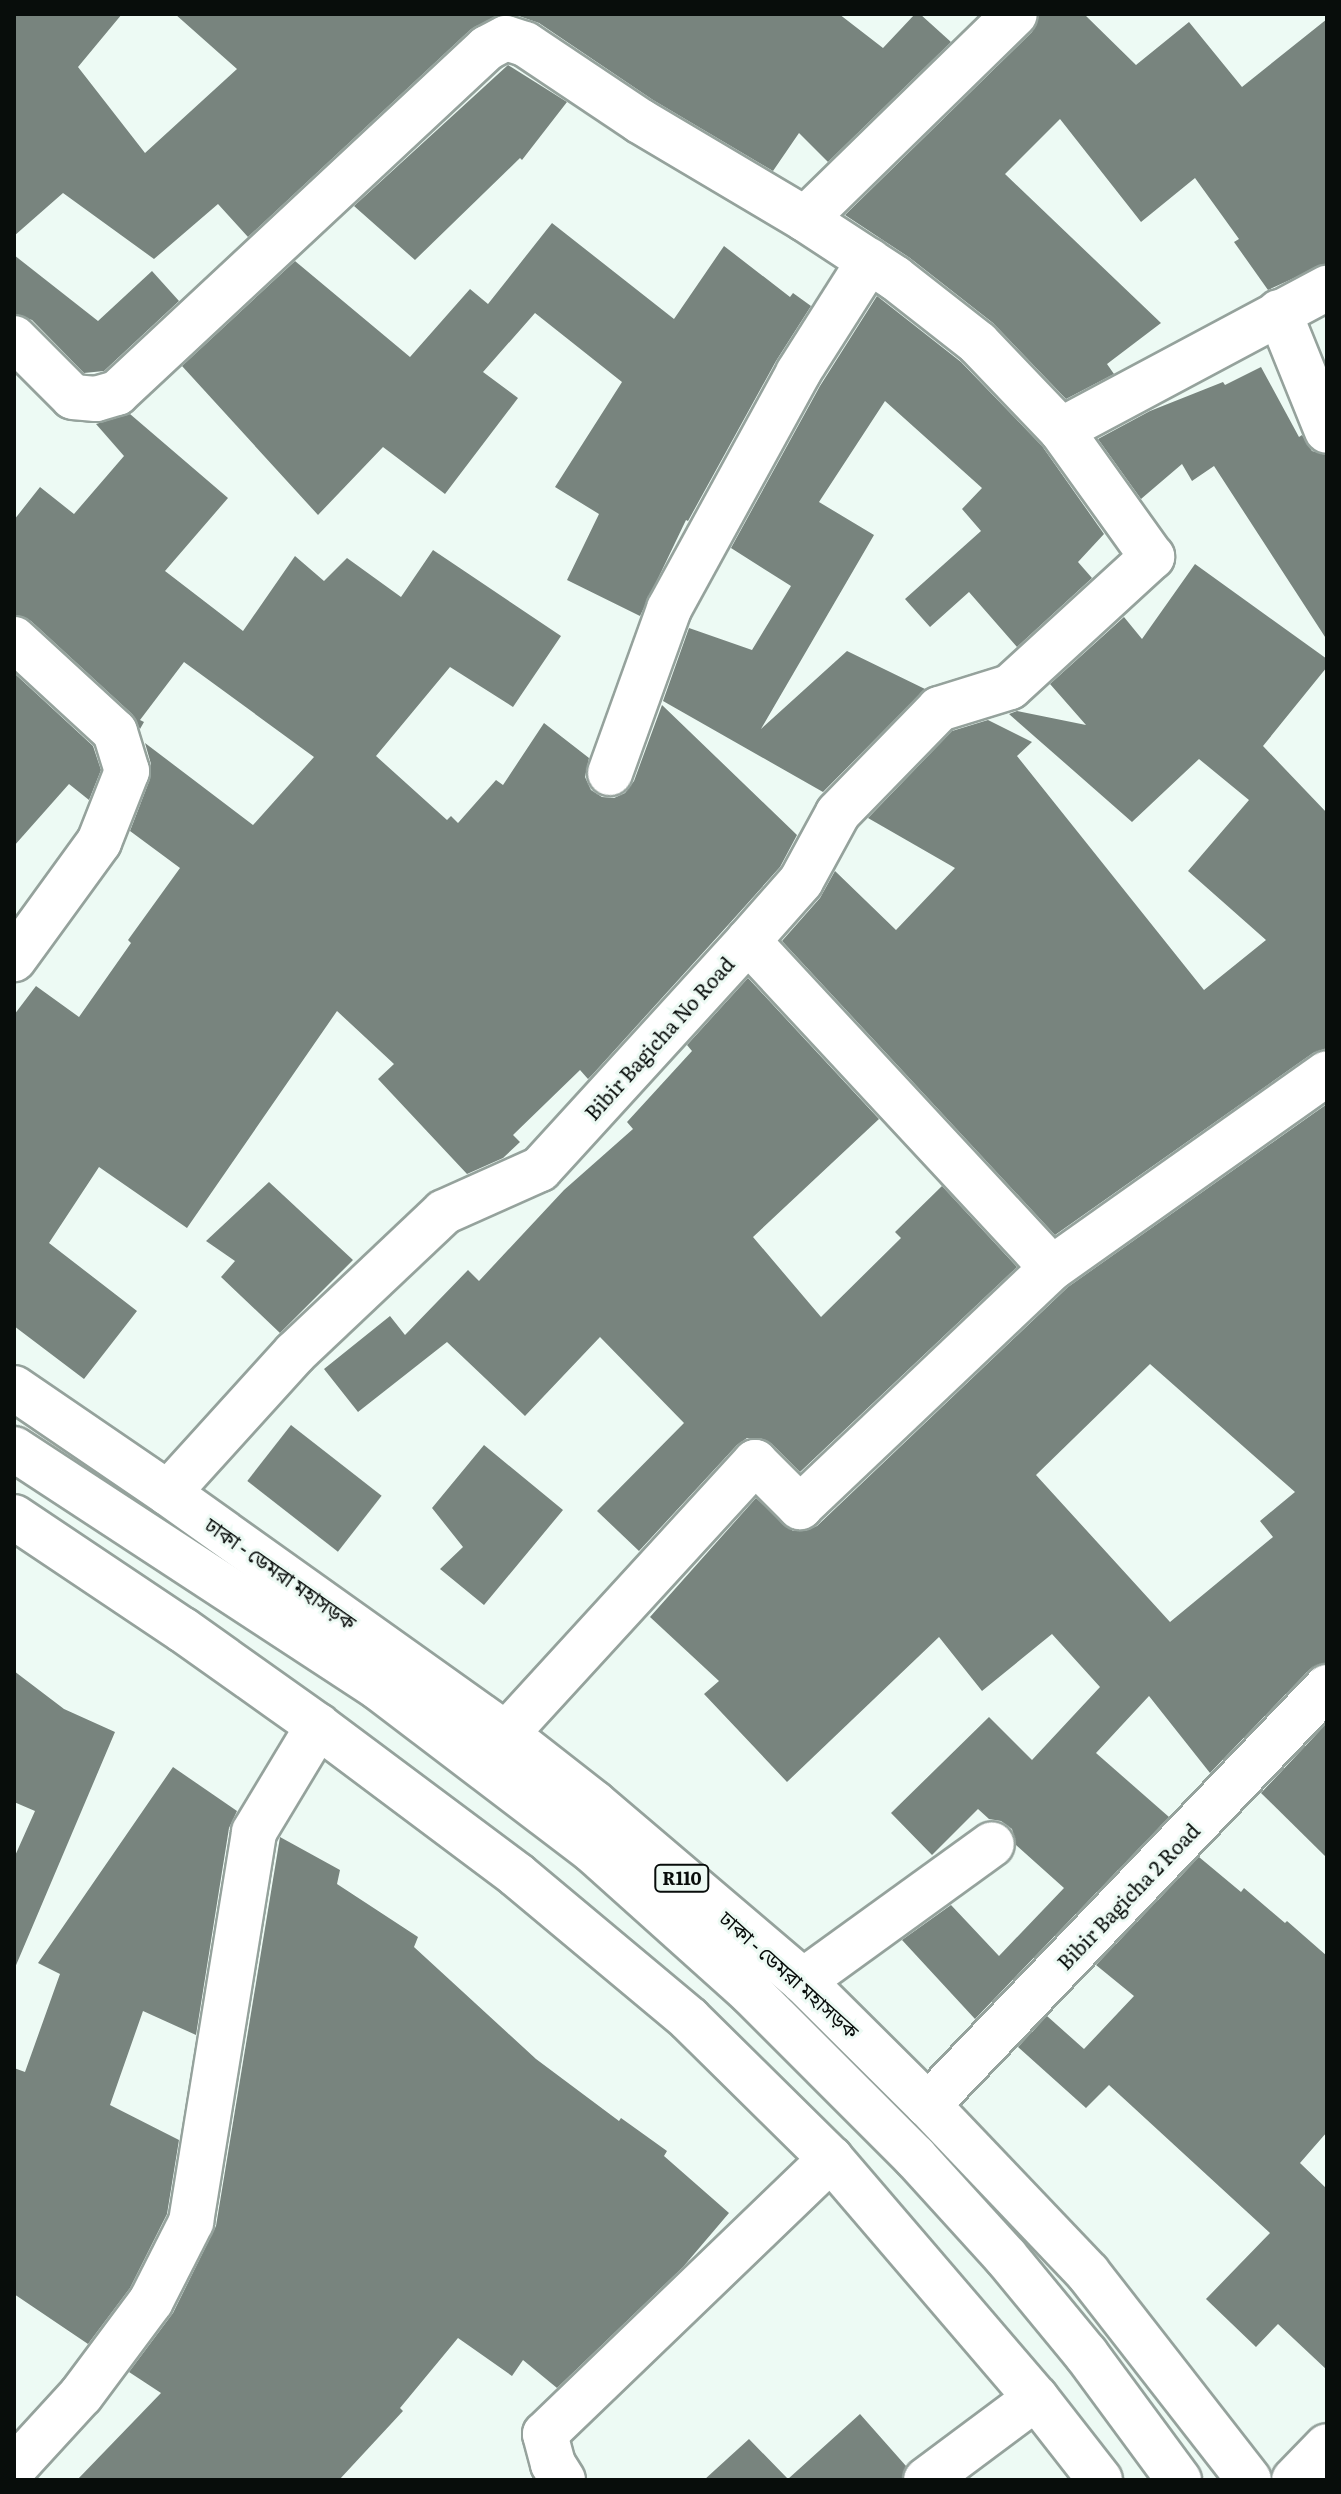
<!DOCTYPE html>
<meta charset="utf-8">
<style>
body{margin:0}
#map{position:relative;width:1341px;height:2494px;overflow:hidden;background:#edfaf4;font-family:Literata,"Noto Sans Bengali",serif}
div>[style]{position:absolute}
.building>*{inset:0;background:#78847e;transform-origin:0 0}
.roads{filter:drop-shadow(2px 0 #95a29c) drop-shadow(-2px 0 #95a29c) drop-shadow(0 2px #95a29c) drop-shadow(0 -2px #95a29c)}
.minor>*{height:44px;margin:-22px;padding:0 22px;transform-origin:22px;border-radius:22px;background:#fff}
.primary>*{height:44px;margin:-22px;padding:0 22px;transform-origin:22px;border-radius:22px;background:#fff}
.motorway>*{height:44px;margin:-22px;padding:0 22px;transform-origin:22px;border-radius:22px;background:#fff}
span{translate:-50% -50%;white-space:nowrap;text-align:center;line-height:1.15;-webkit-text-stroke:6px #edfaf4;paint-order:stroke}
.shield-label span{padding:2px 6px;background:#edfaf4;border:2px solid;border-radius:6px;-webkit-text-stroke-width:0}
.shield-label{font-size:18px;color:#080d0b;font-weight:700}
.street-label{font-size:20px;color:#080d0b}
.frame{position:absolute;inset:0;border:16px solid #080d0b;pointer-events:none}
</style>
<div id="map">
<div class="building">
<i style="clip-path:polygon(14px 14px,122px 14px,78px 67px,145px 153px,237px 69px,175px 14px,501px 14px,470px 30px,248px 237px,218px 204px,154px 259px,63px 193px,14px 236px)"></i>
<i style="clip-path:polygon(513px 14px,839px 14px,883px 48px,915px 14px,920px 14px,951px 42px,828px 162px,799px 133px,773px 171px,653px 100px,539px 23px)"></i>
<i style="clip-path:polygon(1039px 14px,1084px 14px,1136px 65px,1189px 22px,1242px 87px,1327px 19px,1327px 263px,1268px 290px,1234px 242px,1239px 239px,1195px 178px,1141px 222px,1060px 119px,1005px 174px,1161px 323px,1107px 364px,1114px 374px,1066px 399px,993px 323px,910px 258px,845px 215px,1032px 32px)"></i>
<i style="clip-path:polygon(508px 65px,567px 102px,522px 160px,520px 158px,415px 260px,354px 206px)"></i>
<i style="clip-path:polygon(552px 223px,674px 319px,724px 246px,790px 297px,793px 293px,811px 306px,776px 361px,688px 521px,686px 520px,640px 616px,567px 580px,599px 514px,555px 487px,622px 382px,535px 313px,483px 372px,518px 398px,445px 494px,383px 447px,318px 515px,182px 366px,295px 261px,410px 357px,470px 289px,488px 304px)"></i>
<i style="clip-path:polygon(14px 255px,98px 321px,152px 271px,179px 301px,104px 371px,84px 373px,32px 320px,14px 314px)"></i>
<i style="clip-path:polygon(877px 296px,961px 362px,1042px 446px,1104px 534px,1078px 562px,1092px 578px,1017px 647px,969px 592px,930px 627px,905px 599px,981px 531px,962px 509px,982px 488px,885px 401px,819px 502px,874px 535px,761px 729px,847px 651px,925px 689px,823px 792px,663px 701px,689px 628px,752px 650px,791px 586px,731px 548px,820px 386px)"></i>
<i style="clip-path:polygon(1261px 367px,1299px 437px,1302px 435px,1312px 451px,1327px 455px,1327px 640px,1214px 466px,1192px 481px,1182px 464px,1141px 499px,1098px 439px,1150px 411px,1223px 382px,1225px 385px)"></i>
<i style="clip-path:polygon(130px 414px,228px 498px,165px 571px,243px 631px,295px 556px,324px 581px,347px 558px,401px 597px,433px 550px,561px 636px,513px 707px,450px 667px,376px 756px,447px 820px,451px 816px,458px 823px,496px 780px,503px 785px,544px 723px,589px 758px,585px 777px,591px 790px,602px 797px,614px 798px,625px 793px,634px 781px,662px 705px,797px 835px,780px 867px,729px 924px,593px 1074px,588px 1079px,580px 1070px,513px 1135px,520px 1142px,503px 1158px,467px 1174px,378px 1079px,394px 1064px,337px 1011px,187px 1228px,99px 1167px,49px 1243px,137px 1311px,84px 1379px,14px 1326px,14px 1015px,36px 986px,79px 1017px,131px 943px,128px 940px,180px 868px,130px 831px,150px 779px,151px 764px,145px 743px,253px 825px,314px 757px,184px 662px,140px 720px,144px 722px,140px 729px,132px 714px,31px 621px,14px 615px,14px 520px,40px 487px,74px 514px,124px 456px,96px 424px)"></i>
<i style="clip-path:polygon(1195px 564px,1327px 659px,1327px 667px,1263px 746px,1327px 813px,1327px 1048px,1313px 1053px,1055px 1235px,782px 941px,820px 898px,835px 871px,896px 930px,955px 868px,868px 818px,952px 731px,988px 720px,1032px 742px,1017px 756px,1204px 990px,1266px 940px,1188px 871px,1249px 800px,1199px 759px,1132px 822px,1009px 714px,1017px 711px,1086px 725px,1050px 684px,1124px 617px,1142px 639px)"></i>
<i style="clip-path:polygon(14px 673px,93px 746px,101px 770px,89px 800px,69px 784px,14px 846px)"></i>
<i style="clip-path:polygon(748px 978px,879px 1119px,753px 1237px,821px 1317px,901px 1238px,895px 1232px,942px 1186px,1017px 1267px,800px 1472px,772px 1444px,760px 1438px,747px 1438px,737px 1445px,639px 1551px,597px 1511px,684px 1423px,600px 1337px,525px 1416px,447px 1342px,358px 1412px,324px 1369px,390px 1316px,405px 1335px,468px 1270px,479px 1281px,564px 1190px,633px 1129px,627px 1122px,692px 1051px,687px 1045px)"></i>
<i style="clip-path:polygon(evenodd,1327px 1104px,1327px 1663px,1309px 1670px,1210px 1773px,1149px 1696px,1096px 1753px,1169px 1817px,975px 2019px,902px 1940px,951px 1905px,999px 1956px,1064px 1888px,1016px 1845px,1012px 1829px,1001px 1821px,989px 1819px,978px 1809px,932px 1855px,891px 1813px,989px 1717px,1032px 1760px,1100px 1687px,1052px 1634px,982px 1691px,939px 1637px,787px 1782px,704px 1694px,719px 1681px,650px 1617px,756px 1498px,793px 1531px,805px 1531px,817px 1526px,1068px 1287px,1327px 1104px,1150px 1364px,1295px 1492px,1260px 1521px,1273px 1537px,1170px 1622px,1036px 1475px,1150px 1364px)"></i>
<i style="clip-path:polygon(269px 1182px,353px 1260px,280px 1333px,221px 1277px,235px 1261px,206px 1241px)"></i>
<i style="left:291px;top:1425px;width:115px;height:71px;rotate:38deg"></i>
<i style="clip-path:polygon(484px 1445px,563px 1510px,484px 1605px,440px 1569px,463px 1547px,432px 1508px)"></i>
<i style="clip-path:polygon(14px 1671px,64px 1709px,115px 1732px,14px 1970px,14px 1858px,35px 1811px,14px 1802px)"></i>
<i style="clip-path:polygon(1327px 1723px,1327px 1858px,1261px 1793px)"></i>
<i style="clip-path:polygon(173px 1767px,237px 1811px,229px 1828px,196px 2035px,143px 2011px,110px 2105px,179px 2140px,167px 2214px,130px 2288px,88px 2344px,14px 2294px,14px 2068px,25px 2072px,60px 1974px,38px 1963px)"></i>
<i style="clip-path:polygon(280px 1837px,340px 1870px,337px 1884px,418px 1937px,414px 1947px,536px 2059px,619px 2121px,621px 2118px,667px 2151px,664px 2156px,729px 2213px,683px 2267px,557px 2388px,523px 2360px,512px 2376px,458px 2338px,400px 2408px,403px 2411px,339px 2480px,77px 2480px,161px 2393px,129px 2372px,173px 2313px,216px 2226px)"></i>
<i style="clip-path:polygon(1199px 1857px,1241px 1892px,1244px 1888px,1285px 1923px,1287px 1921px,1327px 1956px,1327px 2132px,1300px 2163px,1327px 2189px,1327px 2370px,1278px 2324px,1256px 2347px,1206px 2299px,1270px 2233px,1109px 2085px,1086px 2108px,1018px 2047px,1047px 2016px,1084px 2049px,1134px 1996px,1096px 1965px)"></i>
<i style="clip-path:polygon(860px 2414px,906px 2466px,902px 2480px,704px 2480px,749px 2439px,788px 2479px)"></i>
</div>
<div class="roads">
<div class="minor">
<i style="left:1279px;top:312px;width:128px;rotate:68deg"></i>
<i style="left:14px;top:338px;width:83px;rotate:45deg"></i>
<i style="left:73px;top:397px;width:23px;rotate:5deg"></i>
<i style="left:96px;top:399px;width:22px;rotate:-16deg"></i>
<i style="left:117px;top:393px;width:506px;rotate:-43deg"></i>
<i style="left:487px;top:48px;width:21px;rotate:-28deg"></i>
<i style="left:506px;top:38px;width:20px;rotate:18deg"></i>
<i style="left:525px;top:44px;width:138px;rotate:33.8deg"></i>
<i style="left:640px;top:121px;width:192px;rotate:30.7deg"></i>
<i style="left:805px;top:219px;width:293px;rotate:-44.3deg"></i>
<i style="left:1061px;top:430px;width:302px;rotate:-28.1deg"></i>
<i style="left:14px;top:639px;width:137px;rotate:42.6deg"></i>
<i style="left:115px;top:732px;width:41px;rotate:72.9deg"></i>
<i style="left:127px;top:771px;width:76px;rotate:111.5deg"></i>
<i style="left:99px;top:842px;width:145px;rotate:126deg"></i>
<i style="left:610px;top:773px;width:174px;rotate:-70.2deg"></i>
<i style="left:669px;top:609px;width:269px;rotate:-61.3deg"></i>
<i style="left:798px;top:373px;width:133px;rotate:-57.6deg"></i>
<i style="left:748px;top:941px;width:80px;rotate:-48.5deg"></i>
<i style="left:801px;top:881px;width:77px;rotate:-61.4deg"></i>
<i style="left:838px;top:813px;width:145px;rotate:-45.8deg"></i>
<i style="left:939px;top:709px;width:74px;rotate:-17.2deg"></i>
<i style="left:1010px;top:687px;width:193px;rotate:-42.5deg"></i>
<i style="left:1152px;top:557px;width:156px;rotate:-125.6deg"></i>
<i style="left:1061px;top:430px;width:120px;rotate:-133.7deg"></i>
<i style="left:978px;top:343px;width:105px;rotate:-141.9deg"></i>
<i style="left:895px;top:278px;width:108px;rotate:-146.8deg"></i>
<i style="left:168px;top:1493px;width:189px;rotate:-47.8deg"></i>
<i style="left:295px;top:1353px;width:205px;rotate:-43.4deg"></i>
<i style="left:444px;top:1212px;width:105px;rotate:-24.1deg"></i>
<i style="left:540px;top:1169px;width:309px;rotate:-47.6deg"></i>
<i style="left:748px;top:941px;width:446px;rotate:47.1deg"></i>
<i style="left:1052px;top:1268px;width:337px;rotate:-35.3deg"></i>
<i style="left:506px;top:1734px;width:369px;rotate:-47.5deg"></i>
<i style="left:755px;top:1462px;width:64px;rotate:45deg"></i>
<i style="left:800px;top:1507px;width:347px;rotate:-43.5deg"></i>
<i style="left:803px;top:1981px;width:233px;rotate:-35.9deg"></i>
<i style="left:928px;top:2105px;width:578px;rotate:-46.33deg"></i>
<i style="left:14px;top:2468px;width:99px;rotate:-47.5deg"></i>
<i style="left:81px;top:2395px;width:117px;rotate:-53.3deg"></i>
<i style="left:151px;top:2301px;width:89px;rotate:-63.1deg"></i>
<i style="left:191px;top:2222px;width:395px;rotate:-80.8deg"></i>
<i style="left:254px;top:1832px;width:124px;rotate:-58.9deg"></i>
<i style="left:563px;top:2480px;width:19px;rotate:-122deg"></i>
<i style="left:553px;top:2464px;width:31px;rotate:-105deg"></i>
<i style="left:545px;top:2434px;width:397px;rotate:-43.9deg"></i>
<i style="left:926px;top:2480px;width:137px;rotate:-36.7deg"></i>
<i style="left:1294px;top:2480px;width:47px;rotate:-45.9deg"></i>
</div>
<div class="primary">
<i style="left:14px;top:1388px;width:186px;rotate:34.3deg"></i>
<i style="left:168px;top:1493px;width:415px;rotate:35.5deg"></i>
<i style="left:506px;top:1734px;width:112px;rotate:38.1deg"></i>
<i style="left:594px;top:1803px;width:275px;rotate:40.4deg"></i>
<i style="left:803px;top:1981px;width:176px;rotate:44.8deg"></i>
<i style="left:928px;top:2105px;width:232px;rotate:46.4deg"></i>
<i style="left:1088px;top:2273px;width:262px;rotate:52.1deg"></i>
<i style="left:14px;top:1517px;width:203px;rotate:33.8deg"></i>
<i style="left:183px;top:1630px;width:166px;rotate:35.4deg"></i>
<i style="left:318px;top:1726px;width:249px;rotate:36.8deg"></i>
<i style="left:517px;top:1875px;width:224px;rotate:39.9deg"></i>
<i style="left:689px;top:2019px;width:199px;rotate:44.6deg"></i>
<i style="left:831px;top:2159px;width:315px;rotate:49.4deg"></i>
<i style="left:1036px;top:2398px;width:104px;rotate:52deg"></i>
</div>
<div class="motorway">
<i style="left:14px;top:1449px;width:436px;rotate:33.2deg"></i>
<i style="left:379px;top:1688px;width:269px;rotate:37.3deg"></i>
<i style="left:593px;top:1851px;width:212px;rotate:41.9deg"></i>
<i style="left:751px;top:1993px;width:232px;rotate:45deg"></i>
<i style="left:915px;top:2157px;width:135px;rotate:47.7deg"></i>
<i style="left:1006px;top:2257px;width:126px;rotate:50.5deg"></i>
<i style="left:1086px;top:2354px;width:157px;rotate:53.6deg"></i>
</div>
</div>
<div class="shield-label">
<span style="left:682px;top:1878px">R110</span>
</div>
<div class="street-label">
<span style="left:659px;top:1038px;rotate:-48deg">Bibir Bagicha No Road</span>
<span style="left:281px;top:1573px;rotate:35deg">ঢাকা - ডেমরা মহাসড়ক</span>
<span style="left:1128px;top:1896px;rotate:-46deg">Bibir Bagicha 2 Road</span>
<span style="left:790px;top:1974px;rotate:42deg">ঢাকা - ডেমরা মহাসড়ক</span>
</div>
<div class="frame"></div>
</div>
